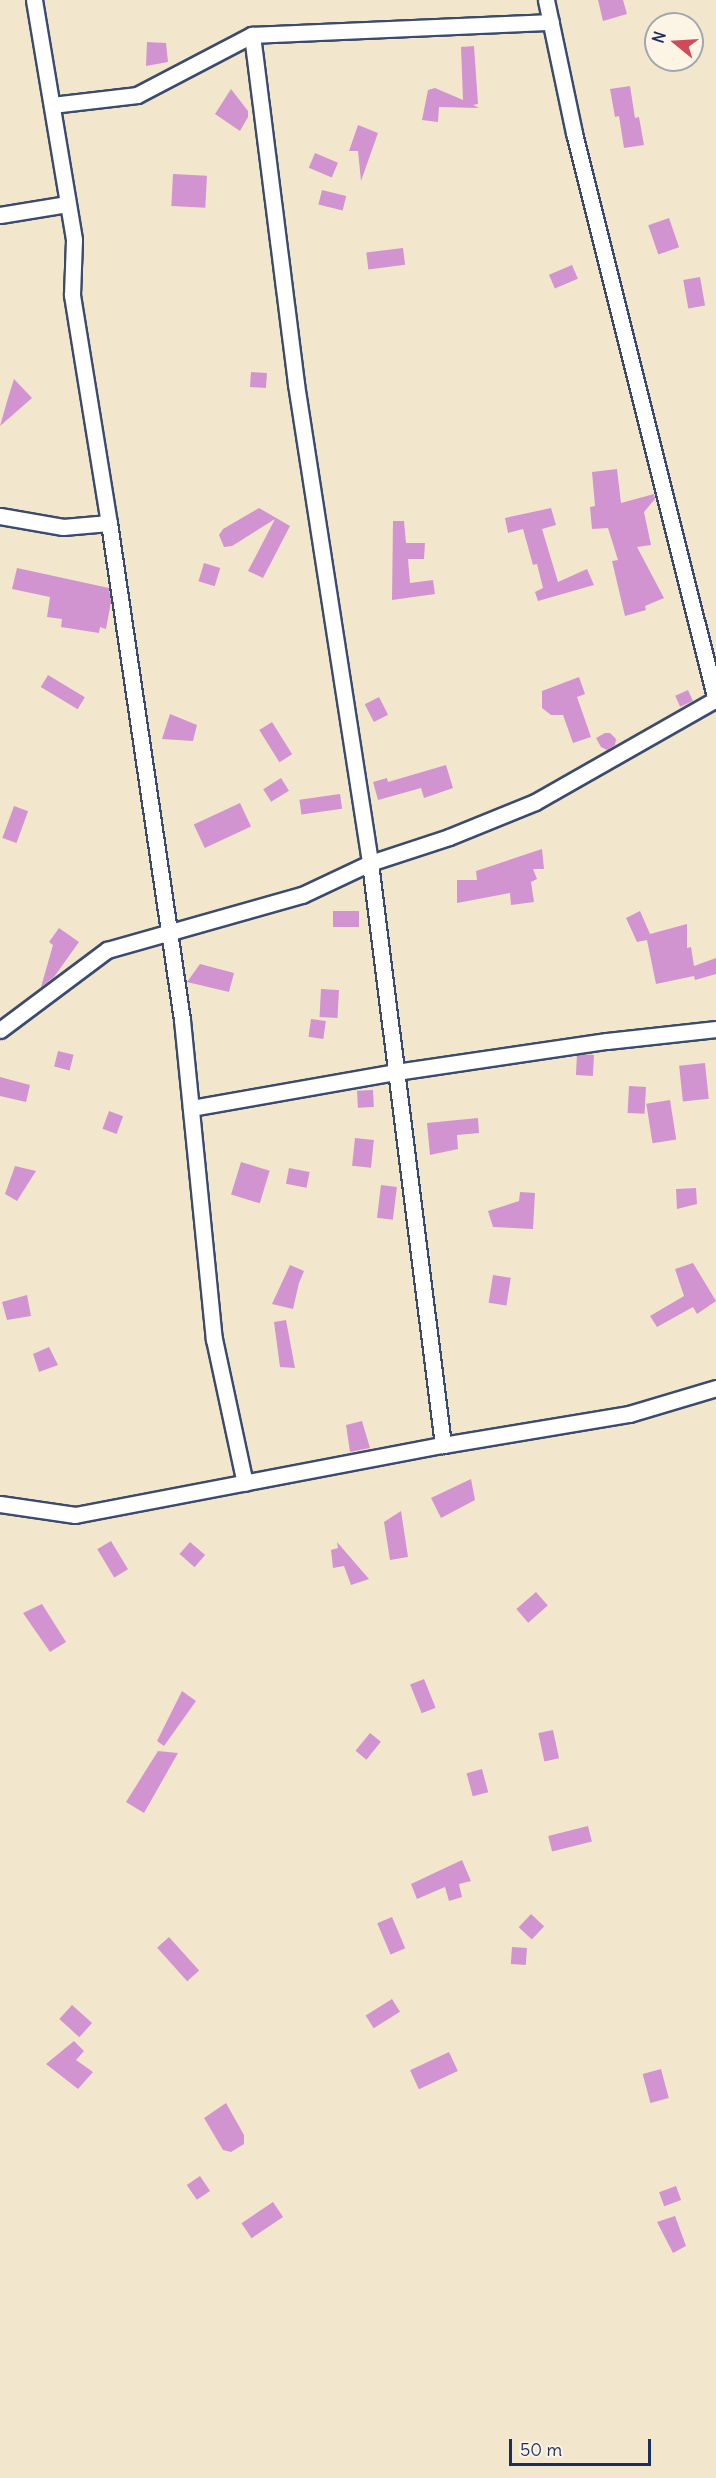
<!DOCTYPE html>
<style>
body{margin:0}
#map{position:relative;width:716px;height:2478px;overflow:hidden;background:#f2e7cc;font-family:Delius,sans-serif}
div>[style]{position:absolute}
.building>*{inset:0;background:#d294d0;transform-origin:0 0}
.roads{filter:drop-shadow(2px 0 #3b4b6e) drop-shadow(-2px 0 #3b4b6e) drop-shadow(0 2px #3b4b6e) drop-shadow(0 -2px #3b4b6e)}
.street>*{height:15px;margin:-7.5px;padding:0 7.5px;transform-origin:7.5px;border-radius:7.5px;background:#fff}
span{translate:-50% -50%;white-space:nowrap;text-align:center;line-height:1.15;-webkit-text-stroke:6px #fcf5e5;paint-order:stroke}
.north{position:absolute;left:644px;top:12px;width:60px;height:60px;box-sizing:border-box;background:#fcf5e5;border:2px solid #a2a6af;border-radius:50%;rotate:288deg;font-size:16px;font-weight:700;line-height:24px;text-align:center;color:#1b2f5e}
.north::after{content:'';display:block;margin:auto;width:21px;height:27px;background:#d1495b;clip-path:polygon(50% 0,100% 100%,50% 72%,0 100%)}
.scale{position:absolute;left:509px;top:2439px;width:142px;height:27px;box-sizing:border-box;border:3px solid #1b2f5e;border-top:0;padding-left:8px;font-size:18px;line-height:21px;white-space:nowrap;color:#1b2f5e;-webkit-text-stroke:4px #fcf5e5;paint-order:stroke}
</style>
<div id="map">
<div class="building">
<i style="clip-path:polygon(598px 0,623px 0,627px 14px,603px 21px)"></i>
<i style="clip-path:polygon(147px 42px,166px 43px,168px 62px,146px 66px)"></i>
<i style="clip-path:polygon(474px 46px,478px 104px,473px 105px,479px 108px,439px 107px,438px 122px,422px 120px,428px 90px,435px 88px,463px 100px,461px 47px)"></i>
<i style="clip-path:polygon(630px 86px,635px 118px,639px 117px,644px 145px,624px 148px,619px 116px,615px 117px,610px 89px)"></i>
<i style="clip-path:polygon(231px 89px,248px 111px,248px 117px,240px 131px,215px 114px)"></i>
<i style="clip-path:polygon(358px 125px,378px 133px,361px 181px,358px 151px,349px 151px)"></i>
<i style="left:315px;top:153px;width:25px;height:16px;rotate:23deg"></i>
<i style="left:173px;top:174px;width:34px;height:32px;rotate:3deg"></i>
<i style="left:322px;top:190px;width:25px;height:15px;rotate:14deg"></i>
<i style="left:669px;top:218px;width:31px;height:22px;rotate:71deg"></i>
<i style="left:403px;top:248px;width:17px;height:37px;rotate:83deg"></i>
<i style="left:572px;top:265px;width:15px;height:25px;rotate:67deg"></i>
<i style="left:700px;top:277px;width:29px;height:17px;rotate:80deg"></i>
<i style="left:251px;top:372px;width:16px;height:15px;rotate:4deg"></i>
<i style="clip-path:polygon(14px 379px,32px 398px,0 426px,8px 398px)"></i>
<i style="clip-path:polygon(617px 469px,621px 503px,654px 494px,655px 499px,644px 512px,651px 545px,637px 547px,664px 598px,645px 606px,646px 610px,625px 616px,612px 561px,618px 560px,608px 528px,592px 529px,590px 507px,595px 506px,592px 472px)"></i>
<i style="clip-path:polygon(259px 508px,290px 526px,263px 578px,248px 571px,275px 519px,232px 546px,224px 547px,219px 535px,223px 529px)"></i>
<i style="clip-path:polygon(551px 508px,556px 525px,542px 529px,558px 582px,587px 569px,594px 585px,538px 601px,535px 592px,543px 588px,537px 564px,533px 565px,523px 529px,508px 533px,505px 518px)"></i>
<i style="clip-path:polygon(393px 521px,404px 521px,406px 543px,425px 543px,424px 559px,408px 559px,410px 583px,433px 580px,435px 594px,392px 600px)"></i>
<i style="left:204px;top:563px;width:17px;height:19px;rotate:17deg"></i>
<i style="clip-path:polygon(17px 568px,109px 588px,111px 602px,106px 629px,100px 627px,99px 633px,61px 627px,62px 619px,47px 617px,50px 597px,12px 589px)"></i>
<i style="left:48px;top:675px;width:43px;height:14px;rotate:31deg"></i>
<i style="clip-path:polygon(579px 677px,585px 694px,577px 697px,591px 737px,573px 743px,563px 715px,551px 715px,542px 708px,542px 691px)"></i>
<i style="left:688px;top:690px;width:12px;height:14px;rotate:66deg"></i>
<i style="left:379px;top:697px;width:20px;height:16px;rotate:63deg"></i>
<i style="clip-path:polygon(170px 714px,197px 725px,193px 741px,162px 739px)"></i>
<i style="left:272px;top:722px;width:38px;height:15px;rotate:58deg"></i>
<i style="clip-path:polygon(605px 733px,610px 733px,616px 739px,615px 745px,607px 750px,601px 747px,596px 738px)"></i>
<i style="clip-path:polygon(446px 765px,453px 788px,424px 798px,421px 788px,378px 800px,373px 782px,387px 778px,388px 782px)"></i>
<i style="left:281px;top:778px;width:15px;height:21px;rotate:58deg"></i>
<i style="left:340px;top:794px;width:15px;height:41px;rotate:82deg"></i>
<i style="left:240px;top:803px;width:26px;height:51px;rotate:65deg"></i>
<i style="left:14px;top:806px;width:15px;height:34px;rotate:20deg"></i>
<i style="clip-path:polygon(542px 849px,544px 869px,533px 869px,537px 879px,531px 882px,534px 902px,511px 905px,510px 893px,457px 903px,457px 880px,477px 880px,476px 871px)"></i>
<i style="left:359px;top:911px;width:16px;height:26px;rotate:90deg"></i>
<i style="clip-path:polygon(640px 911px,650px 934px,687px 924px,687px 948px,691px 947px,694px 966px,716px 958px,716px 974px,695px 980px,694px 976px,656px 984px,647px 940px,637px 942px,626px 918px)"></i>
<i style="clip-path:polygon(59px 928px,79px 942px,54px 977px,41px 987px,53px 945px,49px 942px)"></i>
<i style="clip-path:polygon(200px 964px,234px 973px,229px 992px,187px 982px)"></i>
<i style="left:321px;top:989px;width:18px;height:28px;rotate:3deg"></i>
<i style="left:311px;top:1019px;width:15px;height:18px;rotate:8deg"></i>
<i style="left:58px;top:1051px;width:16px;height:16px;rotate:14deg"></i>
<i style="left:594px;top:1055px;width:21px;height:17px;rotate:93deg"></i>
<i style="left:705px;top:1063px;width:36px;height:26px;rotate:84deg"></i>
<i style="clip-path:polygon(0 1077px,30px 1085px,26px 1102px,0 1096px)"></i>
<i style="left:629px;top:1086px;width:17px;height:27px;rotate:3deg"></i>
<i style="left:373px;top:1090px;width:17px;height:16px;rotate:87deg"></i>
<i style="left:670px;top:1100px;width:40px;height:24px;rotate:81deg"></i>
<i style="left:109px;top:1111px;width:15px;height:19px;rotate:20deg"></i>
<i style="clip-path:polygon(478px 1118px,479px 1133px,457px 1135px,458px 1149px,430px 1155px,427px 1123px)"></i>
<i style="left:355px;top:1138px;width:19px;height:28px;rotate:6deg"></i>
<i style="left:241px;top:1162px;width:30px;height:34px;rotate:17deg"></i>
<i style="clip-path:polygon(15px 1166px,36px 1171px,17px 1201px,5px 1194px)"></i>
<i style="left:289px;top:1168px;width:21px;height:16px;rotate:11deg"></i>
<i style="left:381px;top:1185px;width:16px;height:33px;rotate:7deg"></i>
<i style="clip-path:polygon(696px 1188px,697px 1204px,677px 1209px,676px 1189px)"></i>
<i style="clip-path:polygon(520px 1192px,535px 1193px,533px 1229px,493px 1227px,488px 1211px,519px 1201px)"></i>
<i style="clip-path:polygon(693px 1263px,716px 1301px,697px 1314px,693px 1307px,657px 1327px,650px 1316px,684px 1296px,675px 1269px)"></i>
<i style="clip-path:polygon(290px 1265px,304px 1271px,299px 1283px,293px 1309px,272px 1304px)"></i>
<i style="left:493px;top:1275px;width:18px;height:28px;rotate:9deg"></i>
<i style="clip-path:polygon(27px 1295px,31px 1316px,7px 1320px,2px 1302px)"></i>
<i style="clip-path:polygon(286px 1320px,295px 1368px,280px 1367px,274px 1322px)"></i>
<i style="clip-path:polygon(49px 1347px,58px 1365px,39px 1372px,33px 1354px)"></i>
<i style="clip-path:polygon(362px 1421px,370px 1448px,350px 1452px,346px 1425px)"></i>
<i style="clip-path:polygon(471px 1479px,475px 1500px,441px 1518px,431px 1498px)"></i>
<i style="clip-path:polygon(401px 1511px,408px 1557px,390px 1560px,384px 1522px)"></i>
<i style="left:111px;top:1541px;width:33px;height:16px;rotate:59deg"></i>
<i style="left:190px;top:1542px;width:20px;height:16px;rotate:41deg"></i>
<i style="clip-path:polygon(337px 1542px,356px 1564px,369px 1579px,351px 1585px,344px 1566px,333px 1568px,331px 1550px,338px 1548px)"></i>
<i style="left:536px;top:1592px;width:18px;height:26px;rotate:49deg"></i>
<i style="clip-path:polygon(42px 1604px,66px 1642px,50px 1652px,23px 1613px)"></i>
<i style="left:424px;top:1679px;width:31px;height:15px;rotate:68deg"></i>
<i style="clip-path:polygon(182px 1691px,196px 1701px,164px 1746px,157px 1741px)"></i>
<i style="left:553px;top:1730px;width:29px;height:15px;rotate:78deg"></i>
<i style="left:370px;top:1733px;width:14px;height:23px;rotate:39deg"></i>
<i style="clip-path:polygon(158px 1751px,178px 1753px,144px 1813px,126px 1802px)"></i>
<i style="left:482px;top:1769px;width:24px;height:16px;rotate:75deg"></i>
<i style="left:588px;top:1826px;width:16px;height:41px;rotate:76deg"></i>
<i style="clip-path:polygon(462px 1860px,471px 1881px,459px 1884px,462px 1897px,449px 1901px,445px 1887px,417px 1899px,411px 1884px)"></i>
<i style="left:531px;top:1914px;width:18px;height:18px;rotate:43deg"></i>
<i style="left:392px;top:1917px;width:34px;height:16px;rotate:67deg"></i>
<i style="left:169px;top:1937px;width:45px;height:16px;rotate:48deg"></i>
<i style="left:512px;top:1947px;width:15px;height:17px;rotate:4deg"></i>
<i style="left:392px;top:1999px;width:15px;height:31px;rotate:58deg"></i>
<i style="left:72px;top:2005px;width:27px;height:19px;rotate:42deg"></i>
<i style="clip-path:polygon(74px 2041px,84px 2051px,76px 2060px,93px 2072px,78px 2089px,46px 2064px)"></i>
<i style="left:449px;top:2052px;width:21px;height:43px;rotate:65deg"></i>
<i style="left:661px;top:2069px;width:30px;height:19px;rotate:75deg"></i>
<i style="clip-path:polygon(226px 2103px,244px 2135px,244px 2144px,231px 2152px,223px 2150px,204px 2118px)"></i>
<i style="left:200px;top:2176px;width:18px;height:16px;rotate:56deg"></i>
<i style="left:676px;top:2186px;width:15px;height:18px;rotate:70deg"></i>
<i style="left:273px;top:2202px;width:18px;height:38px;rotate:56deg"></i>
<i style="clip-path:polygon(675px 2216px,686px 2246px,673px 2253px,657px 2222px)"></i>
</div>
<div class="roads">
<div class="street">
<i style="left:34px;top:0;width:243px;rotate:80.5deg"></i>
<i style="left:74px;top:240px;width:55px;rotate:92.1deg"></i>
<i style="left:72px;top:295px;width:231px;rotate:80.8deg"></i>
<i style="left:109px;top:523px;width:502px;rotate:81.64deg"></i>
<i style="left:182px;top:1020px;width:321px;rotate:84.3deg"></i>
<i style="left:214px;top:1339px;width:147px;rotate:77.9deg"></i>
<i style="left:546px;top:0;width:136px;rotate:78.1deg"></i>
<i style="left:574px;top:133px;width:585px;rotate:75.96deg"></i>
<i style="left:252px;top:35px;width:352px;rotate:82.8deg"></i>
<i style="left:296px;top:384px;width:485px;rotate:81.2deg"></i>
<i style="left:370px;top:863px;width:587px;rotate:82.85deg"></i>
<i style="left:52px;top:105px;width:86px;rotate:-6.7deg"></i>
<i style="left:137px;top:95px;width:130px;rotate:-27.6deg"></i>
<i style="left:252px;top:35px;width:299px;rotate:-2.5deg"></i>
<i style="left:0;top:215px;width:68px;rotate:-9.3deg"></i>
<i style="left:0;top:516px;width:64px;rotate:9.9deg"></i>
<i style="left:63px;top:527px;width:46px;rotate:-5deg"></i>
<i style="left:0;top:1030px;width:134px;rotate:-36.8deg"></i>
<i style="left:107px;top:950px;width:203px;rotate:-15.8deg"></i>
<i style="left:302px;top:895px;width:75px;rotate:-25.2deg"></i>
<i style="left:370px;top:863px;width:83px;rotate:-18.2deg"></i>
<i style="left:449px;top:837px;width:93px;rotate:-22.1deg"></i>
<i style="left:535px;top:802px;width:208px;rotate:-29.6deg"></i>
<i style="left:191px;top:1108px;width:208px;rotate:-10deg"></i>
<i style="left:396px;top:1072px;width:213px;rotate:-8.4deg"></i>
<i style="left:607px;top:1041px;width:110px;rotate:-6.3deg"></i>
<i style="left:0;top:1504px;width:76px;rotate:8.3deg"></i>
<i style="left:75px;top:1515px;width:375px;rotate:-10.8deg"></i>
<i style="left:443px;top:1445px;width:189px;rotate:-9.5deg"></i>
<i style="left:629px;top:1414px;width:91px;rotate:-16.6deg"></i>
</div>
</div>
<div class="north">N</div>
<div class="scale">50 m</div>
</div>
